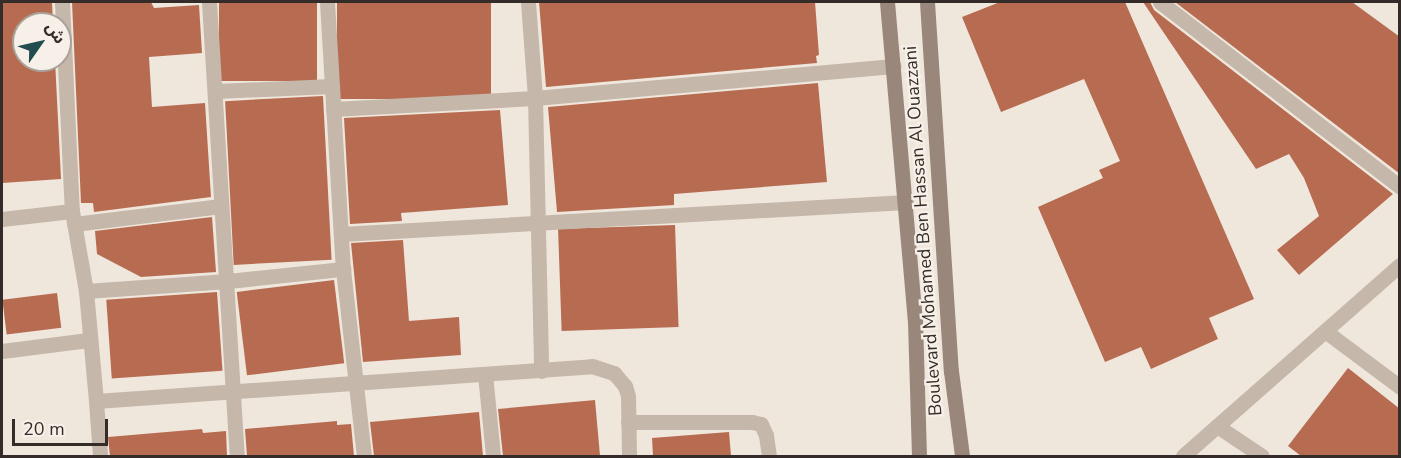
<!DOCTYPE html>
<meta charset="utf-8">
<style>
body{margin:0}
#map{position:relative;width:1401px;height:458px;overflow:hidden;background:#efe6dc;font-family:"Nunito Sans","Noto Sans Arabic",sans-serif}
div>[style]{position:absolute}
.building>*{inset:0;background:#b76c52;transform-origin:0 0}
.street>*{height:15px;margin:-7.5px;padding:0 7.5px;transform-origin:7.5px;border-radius:7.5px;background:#c5b7aa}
.secondary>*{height:15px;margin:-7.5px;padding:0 7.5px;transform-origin:7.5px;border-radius:7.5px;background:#99877c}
span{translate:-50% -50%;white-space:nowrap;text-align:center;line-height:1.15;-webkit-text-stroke:4.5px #f7f0e8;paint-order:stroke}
.street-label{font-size:18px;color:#342c28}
.frame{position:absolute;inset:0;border:3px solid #342c28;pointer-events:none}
.north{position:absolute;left:12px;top:12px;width:60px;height:60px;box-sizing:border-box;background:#f7f0e8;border:2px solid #a9a29b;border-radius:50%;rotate:56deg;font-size:16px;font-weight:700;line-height:24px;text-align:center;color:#342c28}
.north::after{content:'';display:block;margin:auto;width:21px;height:27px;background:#234c50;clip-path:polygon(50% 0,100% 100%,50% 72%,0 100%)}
.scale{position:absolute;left:12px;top:419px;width:96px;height:27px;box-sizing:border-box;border:3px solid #342c28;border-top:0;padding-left:8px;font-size:18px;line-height:21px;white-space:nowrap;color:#342c28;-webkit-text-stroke:4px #f7f0e8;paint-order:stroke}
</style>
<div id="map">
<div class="building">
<i style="clip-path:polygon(2px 2px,52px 2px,53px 24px,24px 24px,24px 60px,55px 60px,61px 179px,2px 183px)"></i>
<i style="clip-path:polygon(72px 2px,151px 2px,154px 8px,199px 5px,202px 53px,149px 57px,152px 107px,205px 103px,211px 197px,94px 212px,93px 203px,81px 203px)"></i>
<i style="left:219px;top:2px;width:98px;height:79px"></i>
<i style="left:337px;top:2px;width:154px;height:97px"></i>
<i style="clip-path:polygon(539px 2px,815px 2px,819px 55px,816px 56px,817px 63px,546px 87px)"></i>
<i style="clip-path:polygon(1000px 2px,1125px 2px,1254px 299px,1209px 318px,1218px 339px,1151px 369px,1141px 347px,1105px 362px,1038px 207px,1103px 178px,1099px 170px,1120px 161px,1084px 79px,1001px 112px,962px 17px)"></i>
<i style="clip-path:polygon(1143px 2px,1150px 2px,1154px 10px,1393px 194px,1299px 275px,1277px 250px,1319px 216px,1304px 178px,1289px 154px,1256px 169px)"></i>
<i style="clip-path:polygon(1175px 2px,1352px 2px,1400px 37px,1400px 174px)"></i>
<i style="clip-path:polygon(818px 83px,827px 182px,674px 194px,674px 205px,557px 212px,548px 107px)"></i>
<i style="left:323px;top:96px;width:164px;height:98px;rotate:87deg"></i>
<i style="clip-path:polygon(500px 110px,508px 205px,401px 213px,402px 221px,350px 224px,344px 118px)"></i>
<i style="clip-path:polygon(212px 217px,216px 272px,141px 277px,97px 254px,95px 231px)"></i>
<i style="left:675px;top:225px;width:102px;height:117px;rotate:88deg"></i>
<i style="clip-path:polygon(403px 240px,409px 321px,459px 317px,461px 355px,363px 362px,351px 243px)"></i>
<i style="left:334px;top:280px;width:84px;height:98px;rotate:83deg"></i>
<i style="left:217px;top:292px;width:79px;height:111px;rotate:86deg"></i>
<i style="left:57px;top:293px;width:35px;height:55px;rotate:83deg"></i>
<i style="clip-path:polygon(1348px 368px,1400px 409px,1400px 456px,1301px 456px,1288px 446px)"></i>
<i style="clip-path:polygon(595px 400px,600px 456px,503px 456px,498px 409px)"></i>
<i style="clip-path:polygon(479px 412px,483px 456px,374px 456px,370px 422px)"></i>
<i style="clip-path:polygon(337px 421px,337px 425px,351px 424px,354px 456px,247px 456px,245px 429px)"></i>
<i style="clip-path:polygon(202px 429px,203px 433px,226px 431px,227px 456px,110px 456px,108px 437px)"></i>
<i style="clip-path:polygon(729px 432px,731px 456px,653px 456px,652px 438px)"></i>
</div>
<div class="street">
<i style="left:62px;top:2px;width:209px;rotate:87.3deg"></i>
<i style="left:72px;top:211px;width:81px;rotate:80.1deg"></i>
<i style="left:86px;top:291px;width:110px;rotate:84.8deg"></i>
<i style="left:96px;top:401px;width:497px;rotate:-4deg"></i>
<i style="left:592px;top:366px;width:23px;rotate:18deg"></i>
<i style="left:614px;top:373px;width:17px;rotate:50deg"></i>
<i style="left:625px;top:386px;width:10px;rotate:73deg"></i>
<i style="left:628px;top:396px;width:60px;rotate:89deg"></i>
<i style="left:209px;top:2px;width:455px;rotate:86.5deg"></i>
<i style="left:327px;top:2px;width:267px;rotate:86.6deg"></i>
<i style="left:343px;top:269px;width:188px;rotate:83.6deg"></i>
<i style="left:528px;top:2px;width:96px;rotate:85.8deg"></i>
<i style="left:535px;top:98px;width:273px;rotate:88.7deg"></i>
<i style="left:1160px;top:2px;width:303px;rotate:37.6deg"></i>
<i style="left:215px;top:91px;width:117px;rotate:-2.4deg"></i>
<i style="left:333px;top:109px;width:202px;rotate:-3.1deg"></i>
<i style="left:535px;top:98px;width:360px;rotate:-5.1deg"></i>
<i style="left:2px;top:219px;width:70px;rotate:-6.5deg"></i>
<i style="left:74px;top:224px;width:148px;rotate:-7deg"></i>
<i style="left:341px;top:234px;width:566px;rotate:-3.24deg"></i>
<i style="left:86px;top:291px;width:142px;rotate:-4deg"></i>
<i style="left:228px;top:281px;width:116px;rotate:-6deg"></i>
<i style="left:1325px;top:331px;width:94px;rotate:36.7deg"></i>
<i style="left:2px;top:351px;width:87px;rotate:-7.3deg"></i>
<i style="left:485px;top:374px;width:82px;rotate:84.4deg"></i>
<i style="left:96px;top:401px;width:55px;rotate:85.8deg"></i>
<i style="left:628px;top:422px;width:124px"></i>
<i style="left:752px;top:422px;width:9px;rotate:13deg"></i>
<i style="left:761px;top:424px;width:12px;rotate:66deg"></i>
<i style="left:766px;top:435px;width:21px;rotate:82deg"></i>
<i style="left:1217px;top:426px;width:54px;rotate:33.7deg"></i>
<i style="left:1183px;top:456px;width:289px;rotate:-41.4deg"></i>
</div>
<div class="secondary">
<i style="left:887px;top:2px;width:320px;rotate:85deg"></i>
<i style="left:915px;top:321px;width:135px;rotate:88.3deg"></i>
<i style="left:927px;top:2px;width:370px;rotate:86.3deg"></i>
<i style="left:951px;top:371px;width:86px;rotate:82.6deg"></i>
</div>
<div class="street-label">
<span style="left:923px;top:231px;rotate:-94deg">Boulevard Mohamed Ben Hassan Al Ouazzani</span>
</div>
<div class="frame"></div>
<div class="north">ش</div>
<div class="scale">20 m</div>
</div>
